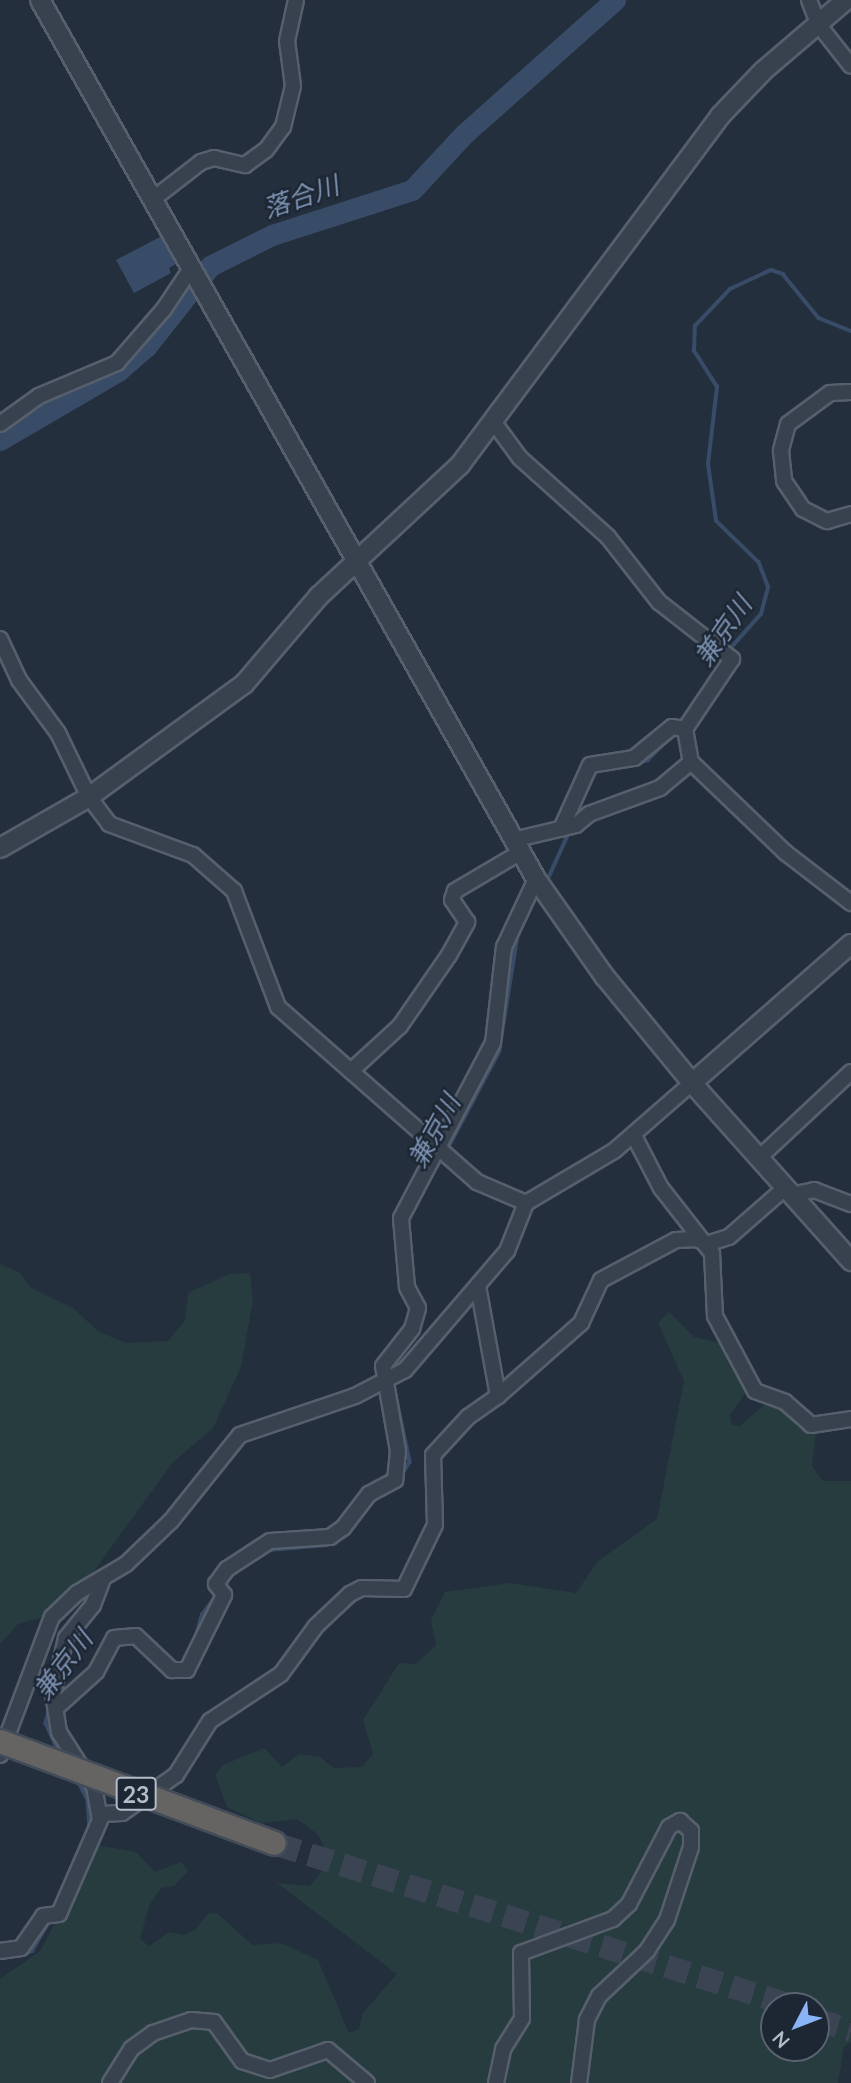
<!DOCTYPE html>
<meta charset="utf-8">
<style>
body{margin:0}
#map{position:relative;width:851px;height:2083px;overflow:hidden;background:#242f3e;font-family:Lato,"Noto Sans JP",sans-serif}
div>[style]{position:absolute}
.green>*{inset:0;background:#263c3f}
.water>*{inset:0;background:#394c67}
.stream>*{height:3.5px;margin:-1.75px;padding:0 1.75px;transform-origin:1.75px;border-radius:1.75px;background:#394c67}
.river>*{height:21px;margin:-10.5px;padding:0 10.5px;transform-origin:10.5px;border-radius:10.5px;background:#394c67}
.trunk-tunnel>*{height:23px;margin-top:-11.5px;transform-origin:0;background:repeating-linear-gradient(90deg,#3a4453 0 23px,transparent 0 34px)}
.roads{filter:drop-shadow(2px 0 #565f6c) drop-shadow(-2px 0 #565f6c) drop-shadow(0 2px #565f6c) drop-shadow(0 -2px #565f6c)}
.minor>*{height:14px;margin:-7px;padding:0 7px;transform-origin:7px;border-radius:7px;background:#38414e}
.tertiary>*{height:18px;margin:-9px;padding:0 9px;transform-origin:9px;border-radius:9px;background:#38414e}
.bridges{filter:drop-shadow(2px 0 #434c59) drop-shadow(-2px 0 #434c59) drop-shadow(0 2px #434c59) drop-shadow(0 -2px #434c59)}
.trunk-bridge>*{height:23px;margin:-11.5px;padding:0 11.5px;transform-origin:11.5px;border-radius:11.5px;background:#656462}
span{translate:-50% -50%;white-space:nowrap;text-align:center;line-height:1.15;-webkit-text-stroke:5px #1d2633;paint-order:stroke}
.shield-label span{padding:2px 5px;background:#1d2633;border:2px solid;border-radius:5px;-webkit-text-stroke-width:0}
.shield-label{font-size:23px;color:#b4bcc9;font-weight:700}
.water-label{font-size:26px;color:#7c92b1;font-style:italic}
.north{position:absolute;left:760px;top:1992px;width:70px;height:70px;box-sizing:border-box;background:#1d2633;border:2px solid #59626f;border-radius:50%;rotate:228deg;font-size:19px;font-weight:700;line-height:28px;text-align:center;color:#b4bcc9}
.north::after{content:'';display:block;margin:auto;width:24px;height:32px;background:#8ab4f8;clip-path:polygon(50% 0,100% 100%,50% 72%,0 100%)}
</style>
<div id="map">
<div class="green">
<i style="clip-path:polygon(0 1264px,20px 1273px,31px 1288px,73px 1308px,99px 1332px,127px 1343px,168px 1341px,185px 1320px,188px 1293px,229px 1274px,250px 1273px,253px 1300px,241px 1367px,213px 1428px,172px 1463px,87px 1581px,51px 1615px,18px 1624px,0 1644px)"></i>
<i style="clip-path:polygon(evenodd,669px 1312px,694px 1337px,724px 1344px,749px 1388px,730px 1415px,732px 1425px,740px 1426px,766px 1403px,781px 1404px,816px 1431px,812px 1466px,823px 1481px,851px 1481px,851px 2042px,844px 2047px,838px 2083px,0 2083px,0 1979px,40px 1951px,96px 1845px,136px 1852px,155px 1872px,181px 1862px,188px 1871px,174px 1886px,161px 1888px,149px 1906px,140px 1939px,149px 1946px,169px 1932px,183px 1935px,196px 1929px,208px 1913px,218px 1914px,252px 1945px,281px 1943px,318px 1960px,349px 2033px,359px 2029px,362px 2014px,397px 1974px,277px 1883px,310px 1886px,323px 1869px,323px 1844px,316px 1833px,297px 1819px,261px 1823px,227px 1807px,215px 1775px,223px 1765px,264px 1748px,282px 1767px,299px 1754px,320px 1757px,334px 1768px,362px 1767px,373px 1754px,363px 1720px,399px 1663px,416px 1664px,436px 1645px,431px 1620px,445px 1592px,510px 1583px,576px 1593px,598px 1561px,657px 1519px,684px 1381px,658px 1323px,669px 1312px,774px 2006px,816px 2006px,816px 2048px,774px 2048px,774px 2006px)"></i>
</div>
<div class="water">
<i style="clip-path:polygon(162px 236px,178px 263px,169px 268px,171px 273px,134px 293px,116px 260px)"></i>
</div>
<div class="stream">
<i style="left:729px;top:650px;width:48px;rotate:-48.4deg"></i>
<i style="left:761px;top:614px;width:28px;rotate:-75deg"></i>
<i style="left:768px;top:587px;width:26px;rotate:-111deg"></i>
<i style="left:759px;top:563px;width:60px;rotate:-135.7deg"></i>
<i style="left:716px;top:521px;width:58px;rotate:-98deg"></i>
<i style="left:708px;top:464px;width:78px;rotate:-83.3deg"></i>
<i style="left:717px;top:387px;width:43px;rotate:-122.6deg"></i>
<i style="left:694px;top:351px;width:25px;rotate:-88deg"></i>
<i style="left:695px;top:326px;width:51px;rotate:-46.6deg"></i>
<i style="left:730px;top:289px;width:45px;rotate:-24.9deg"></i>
<i style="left:771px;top:270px;width:13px;rotate:18deg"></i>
<i style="left:783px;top:274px;width:57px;rotate:50.7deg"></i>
<i style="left:819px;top:318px;width:35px;rotate:22deg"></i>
<i style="left:632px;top:765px;width:17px;rotate:-17deg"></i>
<i style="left:648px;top:760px;width:32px;rotate:-46deg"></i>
<i style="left:546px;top:883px;width:58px;rotate:-65.6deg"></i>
<i style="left:447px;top:1150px;width:111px;rotate:-62deg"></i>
<i style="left:499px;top:1052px;width:121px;rotate:-81deg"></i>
<i style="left:428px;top:1180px;width:27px;rotate:-57deg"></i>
<i style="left:416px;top:1334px;width:26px;rotate:-72deg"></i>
<i style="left:393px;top:1381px;width:83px;rotate:78.1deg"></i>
<i style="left:410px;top:1462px;width:23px;rotate:121deg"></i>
<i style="left:268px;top:1550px;width:59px;rotate:-4.8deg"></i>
<i style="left:327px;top:1545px;width:34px;rotate:-37deg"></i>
<i style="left:140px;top:1631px;width:16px;rotate:43deg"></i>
<i style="left:195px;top:1639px;width:25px;rotate:-74deg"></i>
<i style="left:202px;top:1615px;width:27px;rotate:-54deg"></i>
<i style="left:50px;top:1708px;width:16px;rotate:105deg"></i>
<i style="left:46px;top:1723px;width:32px;rotate:66deg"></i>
<i style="left:77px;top:1779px;width:24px;rotate:62deg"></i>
<i style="left:88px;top:1800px;width:27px;rotate:86deg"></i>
<i style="left:0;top:1958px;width:33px;rotate:-12deg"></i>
<i style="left:32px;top:1951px;width:34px;rotate:-60deg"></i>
</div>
<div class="river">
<i style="left:0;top:440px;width:137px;rotate:-30.3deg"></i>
<i style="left:118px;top:371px;width:37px;rotate:-41deg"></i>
<i style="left:146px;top:347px;width:103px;rotate:-51.7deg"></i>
<i style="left:210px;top:266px;width:69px;rotate:-26.6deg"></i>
<i style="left:272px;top:235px;width:147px;rotate:-17.8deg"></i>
<i style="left:412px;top:190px;width:76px;rotate:-47.1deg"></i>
<i style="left:464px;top:134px;width:202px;rotate:-41.6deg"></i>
</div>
<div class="trunk-tunnel">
<i style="left:277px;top:1844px;width:543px;rotate:17.37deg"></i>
<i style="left:816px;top:2019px;width:37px;rotate:17deg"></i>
</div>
<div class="roads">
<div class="minor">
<i style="left:809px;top:0;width:26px;rotate:69deg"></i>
<i style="left:818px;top:24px;width:53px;rotate:51.8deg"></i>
<i style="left:152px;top:200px;width:62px;rotate:-37.8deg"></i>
<i style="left:201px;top:162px;width:14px;rotate:-17deg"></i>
<i style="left:214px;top:158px;width:32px;rotate:13deg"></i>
<i style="left:245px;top:165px;width:26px;rotate:-36deg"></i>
<i style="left:266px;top:150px;width:29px;rotate:-54deg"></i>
<i style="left:283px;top:127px;width:42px;rotate:-76.3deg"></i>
<i style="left:293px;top:86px;width:45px;rotate:-97.6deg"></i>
<i style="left:287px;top:41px;width:42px;rotate:-77.6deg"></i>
<i style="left:851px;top:392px;width:21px;rotate:177deg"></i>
<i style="left:830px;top:393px;width:52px;rotate:143.6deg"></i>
<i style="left:788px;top:424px;width:28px;rotate:105deg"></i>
<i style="left:781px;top:451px;width:30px;rotate:84deg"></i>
<i style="left:784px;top:481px;width:34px;rotate:56deg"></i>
<i style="left:803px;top:509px;width:27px;rotate:27deg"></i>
<i style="left:827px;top:521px;width:25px;rotate:-16deg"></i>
<i style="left:0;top:424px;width:48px;rotate:-35.7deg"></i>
<i style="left:39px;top:396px;width:85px;rotate:-22.9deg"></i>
<i style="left:117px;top:363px;width:72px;rotate:-49deg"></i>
<i style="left:164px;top:309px;width:50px;rotate:-56.3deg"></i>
<i style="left:495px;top:424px;width:42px;rotate:53.7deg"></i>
<i style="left:520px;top:458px;width:118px;rotate:41.9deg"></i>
<i style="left:608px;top:537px;width:83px;rotate:51.9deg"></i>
<i style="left:659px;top:602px;width:93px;rotate:38deg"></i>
<i style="left:732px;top:659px;width:84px;rotate:123.9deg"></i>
<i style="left:685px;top:729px;width:34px;rotate:80deg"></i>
<i style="left:691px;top:762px;width:132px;rotate:43.8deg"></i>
<i style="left:786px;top:853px;width:82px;rotate:37.6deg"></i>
<i style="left:0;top:639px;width:45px;rotate:65.1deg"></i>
<i style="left:19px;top:680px;width:66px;rotate:53.7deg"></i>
<i style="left:58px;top:733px;width:71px;rotate:64.2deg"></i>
<i style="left:89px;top:797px;width:34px;rotate:53deg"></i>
<i style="left:109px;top:824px;width:90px;rotate:20.3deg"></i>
<i style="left:193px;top:855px;width:55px;rotate:41.3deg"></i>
<i style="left:234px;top:891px;width:124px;rotate:69.2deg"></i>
<i style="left:278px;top:1007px;width:265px;rotate:41.3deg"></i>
<i style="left:477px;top:1182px;width:53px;rotate:23.2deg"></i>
<i style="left:561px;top:829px;width:70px;rotate:-65.6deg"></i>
<i style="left:590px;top:765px;width:45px;rotate:-9deg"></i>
<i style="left:634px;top:758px;width:49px;rotate:-39.2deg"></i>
<i style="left:672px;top:727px;width:13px;rotate:9deg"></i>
<i style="left:513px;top:840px;width:65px;rotate:-13.4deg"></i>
<i style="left:576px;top:825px;width:17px;rotate:-40deg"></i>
<i style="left:589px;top:814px;width:76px;rotate:-20.1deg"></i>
<i style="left:660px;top:788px;width:40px;rotate:-40deg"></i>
<i style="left:351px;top:1071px;width:67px;rotate:-42.6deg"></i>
<i style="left:400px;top:1026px;width:86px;rotate:-55.4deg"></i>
<i style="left:449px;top:955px;width:38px;rotate:-61deg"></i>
<i style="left:467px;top:922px;width:27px;rotate:-124deg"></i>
<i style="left:452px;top:900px;width:9px;rotate:-72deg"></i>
<i style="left:455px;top:891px;width:77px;rotate:-30.6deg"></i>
<i style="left:634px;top:1136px;width:59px;rotate:62.6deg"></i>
<i style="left:661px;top:1188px;width:83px;rotate:51.9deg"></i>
<i style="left:712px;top:1253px;width:63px;rotate:87.3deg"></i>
<i style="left:715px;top:1316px;width:85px;rotate:61.9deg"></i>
<i style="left:755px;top:1391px;width:32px;rotate:20deg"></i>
<i style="left:785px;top:1402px;width:35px;rotate:41deg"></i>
<i style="left:811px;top:1425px;width:40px;rotate:-8.5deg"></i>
<i style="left:759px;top:1158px;width:126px;rotate:-43.1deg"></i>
<i style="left:791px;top:1195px;width:24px;rotate:-12deg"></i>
<i style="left:814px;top:1190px;width:40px;rotate:21deg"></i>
<i style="left:498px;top:1396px;width:111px;rotate:-41.3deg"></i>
<i style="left:581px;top:1323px;width:47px;rotate:-65.1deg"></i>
<i style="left:601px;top:1280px;width:85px;rotate:-28.1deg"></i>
<i style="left:676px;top:1240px;width:21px;rotate:-3deg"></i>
<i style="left:697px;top:1239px;width:11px;rotate:27deg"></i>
<i style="left:707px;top:1244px;width:23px;rotate:-18deg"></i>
<i style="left:729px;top:1237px;width:74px;rotate:-41.2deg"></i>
<i style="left:56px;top:1708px;width:54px;rotate:-42deg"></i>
<i style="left:96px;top:1672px;width:38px;rotate:-62deg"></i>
<i style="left:114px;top:1638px;width:22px;rotate:-5deg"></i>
<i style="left:136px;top:1636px;width:50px;rotate:43.4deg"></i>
<i style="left:172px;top:1670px;width:15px"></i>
<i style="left:187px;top:1670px;width:84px;rotate:-63.7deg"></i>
<i style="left:224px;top:1595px;width:14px;rotate:-126deg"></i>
<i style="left:216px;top:1584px;width:19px;rotate:-54deg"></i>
<i style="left:227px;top:1569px;width:51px;rotate:-33.1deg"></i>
<i style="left:270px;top:1541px;width:60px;rotate:-3.8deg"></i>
<i style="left:330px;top:1537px;width:16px;rotate:-35deg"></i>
<i style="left:343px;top:1528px;width:43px;rotate:-52.6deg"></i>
<i style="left:369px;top:1494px;width:30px;rotate:-28deg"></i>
<i style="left:395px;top:1480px;width:29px;rotate:-84deg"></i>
<i style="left:398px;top:1451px;width:86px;rotate:-100deg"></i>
<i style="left:383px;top:1366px;width:47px;rotate:-51.9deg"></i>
<i style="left:412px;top:1329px;width:22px;rotate:-74deg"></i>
<i style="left:418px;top:1308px;width:24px;rotate:-118deg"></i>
<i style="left:407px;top:1287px;width:69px;rotate:-95deg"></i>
<i style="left:401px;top:1218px;width:198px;rotate:-62.3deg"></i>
<i style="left:493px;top:1043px;width:97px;rotate:-83.5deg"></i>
<i style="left:504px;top:947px;width:75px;rotate:-64.8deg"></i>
<i style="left:0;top:1755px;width:147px;rotate:-69.4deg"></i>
<i style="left:52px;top:1617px;width:35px;rotate:-44deg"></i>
<i style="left:77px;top:1593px;width:57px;rotate:-30.6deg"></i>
<i style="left:126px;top:1564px;width:62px;rotate:-43.7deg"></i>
<i style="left:171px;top:1521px;width:110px;rotate:-51.3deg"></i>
<i style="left:240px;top:1435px;width:121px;rotate:-18.7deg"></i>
<i style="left:355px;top:1396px;width:56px;rotate:-27.5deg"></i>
<i style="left:405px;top:1370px;width:157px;rotate:-49.4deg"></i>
<i style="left:507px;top:1251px;width:52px;rotate:-68.4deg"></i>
<i style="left:526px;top:1203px;width:102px;rotate:-30.6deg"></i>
<i style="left:614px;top:1151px;width:103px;rotate:-41.1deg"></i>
<i style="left:101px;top:1814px;width:21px;rotate:-3deg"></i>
<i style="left:122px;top:1813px;width:66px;rotate:-35.1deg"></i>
<i style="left:176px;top:1775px;width:64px;rotate:-57.8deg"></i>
<i style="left:210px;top:1721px;width:85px;rotate:-33.5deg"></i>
<i style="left:281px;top:1674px;width:59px;rotate:-53.9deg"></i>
<i style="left:316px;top:1626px;width:47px;rotate:-43.3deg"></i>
<i style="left:350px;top:1594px;width:13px;rotate:-27deg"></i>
<i style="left:362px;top:1588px;width:42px;rotate:1.4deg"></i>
<i style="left:404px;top:1589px;width:71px;rotate:-64.2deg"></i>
<i style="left:435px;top:1525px;width:70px;rotate:-91.6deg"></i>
<i style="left:433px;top:1455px;width:52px;rotate:-47.4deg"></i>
<i style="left:468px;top:1417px;width:37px;rotate:-35deg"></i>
<i style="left:498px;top:1396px;width:112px;rotate:-100.3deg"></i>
<i style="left:0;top:1951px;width:21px;rotate:-8deg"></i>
<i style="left:21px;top:1948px;width:39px;rotate:-55deg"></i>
<i style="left:43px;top:1916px;width:16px;rotate:-7deg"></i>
<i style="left:59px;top:1914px;width:103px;rotate:-66.4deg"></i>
<i style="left:100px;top:1820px;width:34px;rotate:-100deg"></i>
<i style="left:94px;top:1787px;width:65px;rotate:-122.5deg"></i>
<i style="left:59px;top:1732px;width:37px;rotate:-99deg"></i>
<i style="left:53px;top:1695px;width:58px;rotate:-77.2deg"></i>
<i style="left:66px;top:1638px;width:43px;rotate:-50.7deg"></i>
<i style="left:93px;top:1605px;width:28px;rotate:-69deg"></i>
<i style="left:110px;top:2083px;width:40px;rotate:-58deg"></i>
<i style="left:131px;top:2049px;width:27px;rotate:-36deg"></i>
<i style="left:153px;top:2033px;width:40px;rotate:-18.9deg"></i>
<i style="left:191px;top:2020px;width:23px;rotate:5deg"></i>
<i style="left:214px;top:2022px;width:48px;rotate:54.3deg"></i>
<i style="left:242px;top:2061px;width:29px;rotate:18deg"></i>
<i style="left:270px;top:2070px;width:61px;rotate:-19deg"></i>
<i style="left:328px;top:2050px;width:51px;rotate:40.2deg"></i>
<i style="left:496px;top:2083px;width:35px;rotate:-78deg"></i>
<i style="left:503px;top:2049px;width:36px;rotate:-58deg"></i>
<i style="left:522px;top:2018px;width:65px;rotate:-90.9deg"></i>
<i style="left:521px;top:1953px;width:98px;rotate:-20.3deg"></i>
<i style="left:613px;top:1919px;width:22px;rotate:-43deg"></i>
<i style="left:629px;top:1904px;width:87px;rotate:-62.5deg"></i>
<i style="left:669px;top:1827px;width:13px;rotate:-29deg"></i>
<i style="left:680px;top:1821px;width:15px;rotate:42deg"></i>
<i style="left:691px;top:1831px;width:16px;rotate:90deg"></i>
<i style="left:691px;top:1847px;width:77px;rotate:108.2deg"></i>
<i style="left:667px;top:1920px;width:37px;rotate:123deg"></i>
<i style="left:647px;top:1951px;width:66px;rotate:136.8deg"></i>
<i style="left:599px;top:1996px;width:27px;rotate:117deg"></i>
<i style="left:587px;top:2020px;width:64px;rotate:97.2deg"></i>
</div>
<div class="tertiary">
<i style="left:40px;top:0;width:1009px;rotate:60.56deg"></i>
<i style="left:536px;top:879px;width:120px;rotate:54.9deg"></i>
<i style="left:605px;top:977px;width:137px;rotate:50.6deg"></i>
<i style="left:692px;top:1083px;width:239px;rotate:48.2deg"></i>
<i style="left:0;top:848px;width:103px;rotate:-29.8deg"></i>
<i style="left:89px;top:797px;width:192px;rotate:-36.1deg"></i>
<i style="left:244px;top:684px;width:116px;rotate:-49.6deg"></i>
<i style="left:319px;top:596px;width:192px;rotate:-42.9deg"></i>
<i style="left:460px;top:465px;width:435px;rotate:-53.3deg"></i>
<i style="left:720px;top:116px;width:62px;rotate:-46.3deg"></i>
<i style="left:763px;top:71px;width:109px;rotate:-40.5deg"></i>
<i style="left:692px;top:1083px;width:211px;rotate:-41.2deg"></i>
</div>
</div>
<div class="bridges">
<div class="trunk-bridge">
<i style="left:0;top:1741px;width:292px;rotate:20.4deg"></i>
</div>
</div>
<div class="shield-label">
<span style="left:136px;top:1794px">23</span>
</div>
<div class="water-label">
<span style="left:301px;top:197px;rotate:-19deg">落合川</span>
<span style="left:723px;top:631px;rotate:-55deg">兼京川</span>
<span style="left:434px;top:1131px;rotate:-61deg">兼京川</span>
<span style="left:63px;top:1665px;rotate:-53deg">兼京川</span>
</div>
<div class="north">N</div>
</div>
